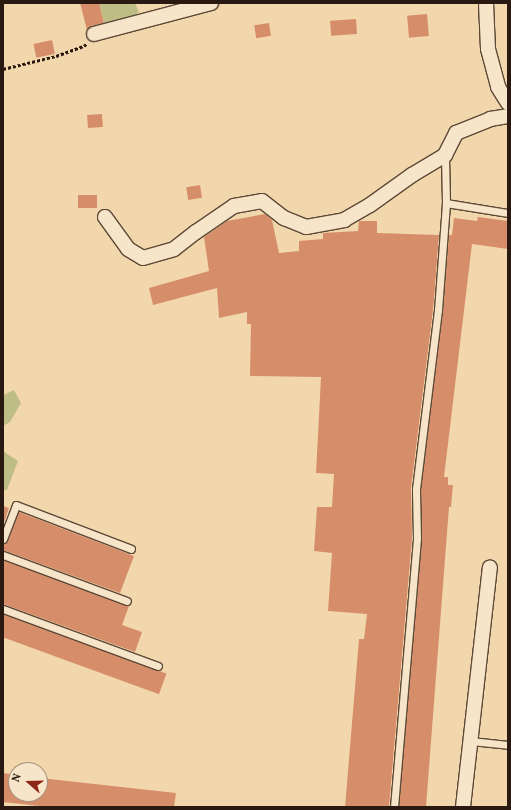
<!DOCTYPE html>
<style>
body{margin:0}
#map{position:relative;width:511px;height:810px;overflow:hidden;background:#f3d7ac;font-family:Vollkorn,serif}
div>[style]{position:absolute}
.green>*{inset:0;background:#bfbd86}
.building>*{inset:0;background:#d68e6a;transform-origin:0 0}
.path>*{height:2.5px;margin-top:-1.25px;transform-origin:0;background:repeating-linear-gradient(90deg,#2a1910 0 3px,transparent 0 5px)}
.roads{filter:drop-shadow(1px 0 #5c4837) drop-shadow(-1px 0 #5c4837) drop-shadow(0 1px #5c4837) drop-shadow(0 -1px #5c4837)}
.service>*{height:7px;margin:-3.5px;padding:0 3.5px;transform-origin:3.5px;border-radius:3.5px;background:#f7e5c9}
.minor>*{height:14px;margin:-7px;padding:0 7px;transform-origin:7px;border-radius:7px;background:#f7e5c9}
span{translate:-50% -50%;white-space:nowrap;text-align:center;line-height:1.15;-webkit-text-stroke:3px #f7e5c9;paint-order:stroke}
.frame{position:absolute;inset:0;border:4px solid #2a1910;pointer-events:none}
.north{position:absolute;left:8px;top:762px;width:40px;height:40px;box-sizing:border-box;background:#f7e5c9;border:1px solid #a5937f;border-radius:50%;rotate:290deg;font-size:11px;font-weight:700;line-height:16px;text-align:center;color:#2a1910}
.north::after{content:'';display:block;margin:auto;width:14px;height:18px;background:#8f2418;clip-path:polygon(50% 0,100% 100%,50% 72%,0 100%)}
</style>
<div id="map">
<div class="green">
<i style="clip-path:polygon(99px 3px,135px 3px,139px 12px,127px 22px,105px 26px)"></i>
<i style="clip-path:polygon(14px 390px,21px 403px,10px 422px,3px 426px,3px 395px)"></i>
<i style="clip-path:polygon(3px 451px,18px 461px,7px 490px,3px 490px)"></i>
</div>
<div class="building">
<i style="clip-path:polygon(80px 3px,99px 3px,104px 23px,91px 26px,87px 30px)"></i>
<i style="left:427px;top:14px;width:22px;height:20px;rotate:85deg"></i>
<i style="left:356px;top:19px;width:15px;height:26px;rotate:86deg"></i>
<i style="left:269px;top:23px;width:13px;height:15px;rotate:81deg"></i>
<i style="left:52px;top:40px;width:14px;height:19px;rotate:78deg"></i>
<i style="left:102px;top:114px;width:13px;height:15px;rotate:86deg"></i>
<i style="left:200px;top:185px;width:13px;height:14px;rotate:81deg"></i>
<i style="left:97px;top:195px;width:13px;height:19px;rotate:90deg"></i>
<i style="clip-path:polygon(265px 214px,272px 220px,279px 253px,299px 251px,299px 241px,323px 239px,323px 233px,358px 231px,359px 221px,377px 221px,377px 233px,439px 235px,433px 310px,411px 488px,412px 538px,389px 807px,345px 807px,359px 639px,364px 639px,367px 614px,328px 611px,332px 553px,314px 551px,317px 507px,332px 507px,334px 474px,316px 473px,321px 377px,250px 376px,251px 324px,247px 324px,247px 312px,219px 318px,217px 288px,153px 305px,149px 288px,209px 271px,204px 237px,227px 221px)"></i>
<i style="clip-path:polygon(478px 217px,508px 221px,508px 249px,472px 244px,444px 477px,448px 477px,448px 485px,453px 485px,451px 507px,449px 507px,426px 807px,399px 807px,422px 538px,421px 489px,443px 311px,449px 235px,452px 235px,454px 218px,477px 221px)"></i>
<i style="clip-path:polygon(3px 506px,9px 508px,3px 525px)"></i>
<i style="clip-path:polygon(19px 512px,134px 556px,120px 593px,3px 550px,3px 544px,8px 541px)"></i>
<i style="clip-path:polygon(3px 560px,129px 606px,122px 625px,142px 632px,135px 652px,3px 604px)"></i>
<i style="left:3px;top:614px;width:174px;height:22px;rotate:20deg"></i>
<i style="clip-path:polygon(3px 773px,16px 775px,16px 794px,40px 794px,40px 778px,176px 793px,174px 807px,48px 807px,3px 802px)"></i>
</div>
<div class="path">
<i style="left:3px;top:69px;width:55px;rotate:-13.8deg"></i>
<i style="left:56px;top:56px;width:30px;rotate:-20deg"></i>
<i style="left:84px;top:46px;width:3px;rotate:-45deg"></i>
</div>
<div class="roads">
<div class="service">
<i style="left:446px;top:203px;width:63px;rotate:9.2deg"></i>
<i style="left:3px;top:539px;width:36px;rotate:-69deg"></i>
<i style="left:16px;top:505px;width:123px;rotate:20.9deg"></i>
<i style="left:3px;top:555px;width:132px;rotate:20.4deg"></i>
<i style="left:3px;top:609px;width:165px;rotate:20.2deg"></i>
<i style="left:471px;top:741px;width:37px;rotate:6deg"></i>
<i style="left:394px;top:807px;width:270px;rotate:-85.1deg"></i>
<i style="left:417px;top:538px;width:49px;rotate:-91.2deg"></i>
<i style="left:416px;top:489px;width:180px;rotate:-83deg"></i>
<i style="left:438px;top:310px;width:107px;rotate:-85.7deg"></i>
<i style="left:446px;top:203px;width:48px;rotate:-91.2deg"></i>
</div>
<div class="minor">
<i style="left:486px;top:3px;width:46px;rotate:87.5deg"></i>
<i style="left:488px;top:49px;width:39px;rotate:75deg"></i>
<i style="left:498px;top:87px;width:19px;rotate:58deg"></i>
<i style="left:94px;top:34px;width:121px;rotate:-14.8deg"></i>
<i style="left:105px;top:217px;width:39px;rotate:54deg"></i>
<i style="left:128px;top:249px;width:17px;rotate:31deg"></i>
<i style="left:143px;top:258px;width:32px;rotate:-16deg"></i>
<i style="left:174px;top:249px;width:28px;rotate:-38deg"></i>
<i style="left:196px;top:232px;width:46px;rotate:-34.4deg"></i>
<i style="left:234px;top:206px;width:28px;rotate:-10deg"></i>
<i style="left:262px;top:201px;width:28px;rotate:38deg"></i>
<i style="left:284px;top:218px;width:24px;rotate:22deg"></i>
<i style="left:306px;top:227px;width:39px;rotate:-10deg"></i>
<i style="left:344px;top:220px;width:30px;rotate:-30deg"></i>
<i style="left:370px;top:205px;width:52px;rotate:-35.5deg"></i>
<i style="left:412px;top:175px;width:39px;rotate:-31deg"></i>
<i style="left:445px;top:155px;width:25px;rotate:-63deg"></i>
<i style="left:456px;top:133px;width:37px;rotate:-22deg"></i>
<i style="left:490px;top:119px;width:18px;rotate:-9deg"></i>
<i style="left:463px;top:807px;width:241px;rotate:-83.6deg"></i>
</div>
</div>
<div class="frame"></div>
<div class="north">N</div>
</div>
